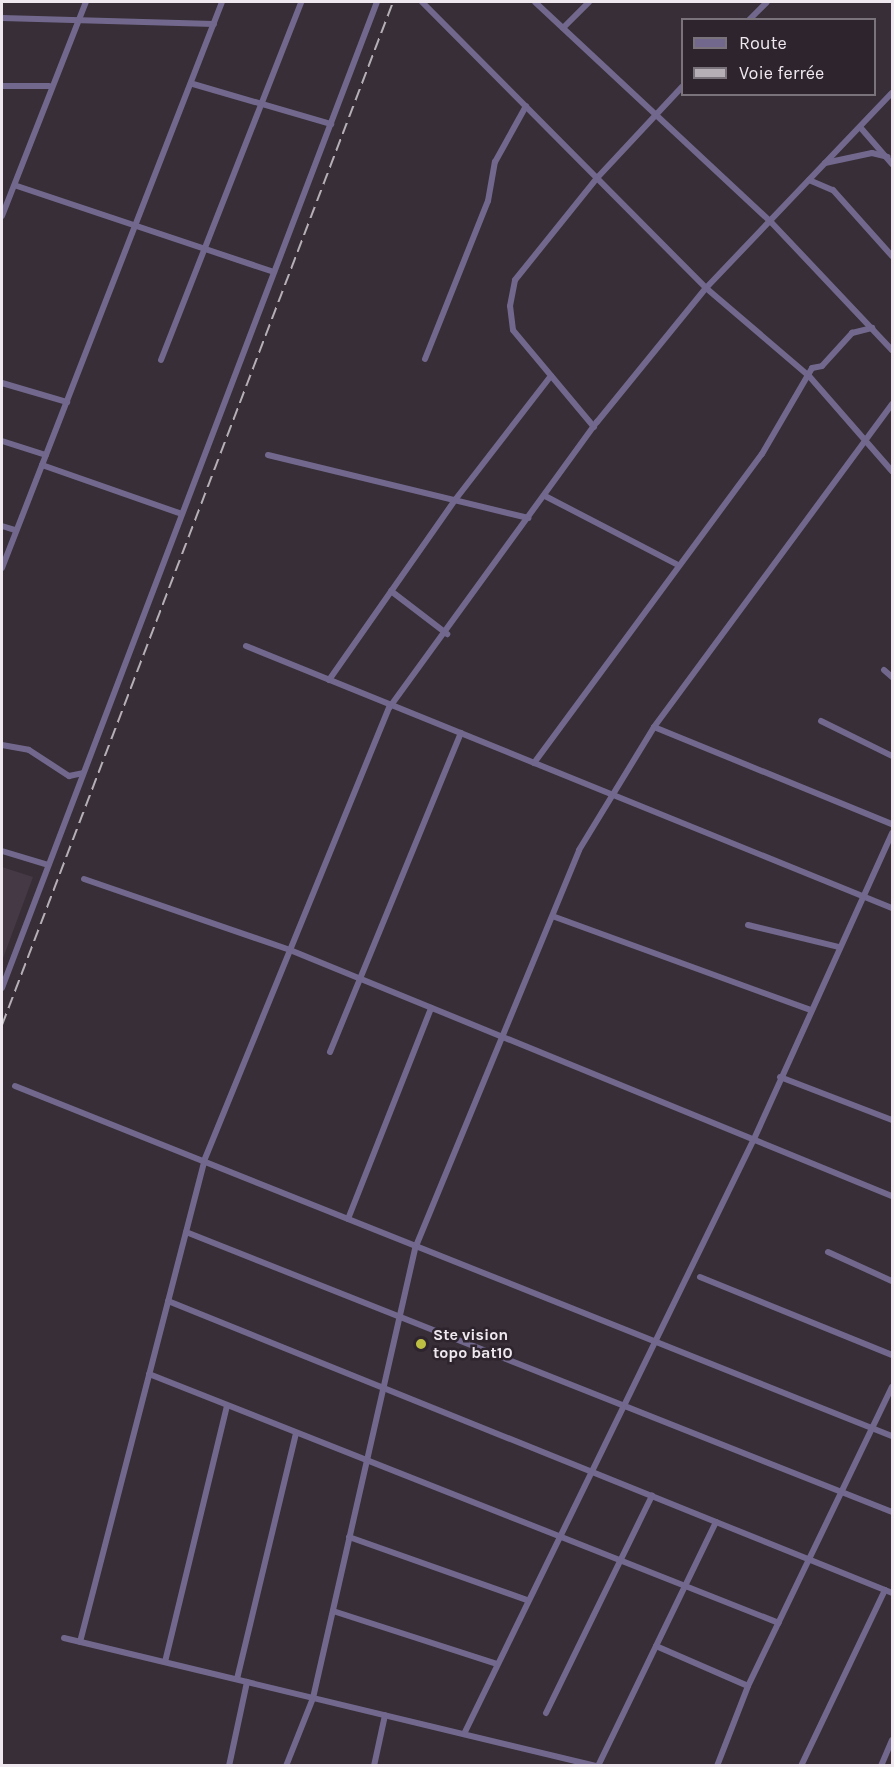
<!DOCTYPE html>
<meta charset="utf-8">
<style>
body{margin:0}
#map{position:relative;width:894px;height:1767px;overflow:hidden;background:#372e37;font-family:Karla,sans-serif}
div>[style]{position:absolute}
.built>*{inset:0;background:#453945}
.minor>*{height:6px;margin:-3px;padding:0 3px;transform-origin:3px;border-radius:3px;background:#72688d}
.rail>*{height:2px;margin-top:-1px;transform-origin:0;background:repeating-linear-gradient(90deg,#b6afb6 0 12px,transparent 0 18px)}
.dots>*{width:16px;height:16px;translate:-50% -50%;box-sizing:border-box;border:3px solid #2d242d;border-radius:50%}
span{translate:-50% -50%;white-space:nowrap;text-align:center;line-height:1.15;-webkit-text-stroke:5px #2d242d;paint-order:stroke}
.poi-label{font-size:16px;color:#efe9ef;font-weight:700}
.left{translate:0 -50%;text-align:left}
.frame{position:absolute;inset:0;border:3px solid #efe9ef;pointer-events:none}
.legend{position:absolute;left:681px;top:18px;width:195px;height:78px;box-sizing:border-box;background:#2d242d;border:2px solid #7b737b;margin:0;padding:8px 10px;list-style:none;font-size:18px;color:#efe9ef}
.legend li{display:flex;align-items:center;gap:12px;height:30px}
.legend b{width:30px;border:2px solid #7b737b}
</style>
<div id="map">
<div class="built">
<i style="clip-path:polygon(2px 867px,33px 877px,2px 961px)"></i>
</div>
<div class="minor">
<i style="left:422px;top:2px;width:403px;rotate:45.2deg"></i>
<i style="left:706px;top:288px;width:135px;rotate:40.5deg"></i>
<i style="left:809px;top:376px;width:126px;rotate:48.9deg"></i>
<i style="left:535px;top:2px;width:321px;rotate:43deg"></i>
<i style="left:770px;top:221px;width:178px;rotate:46.6deg"></i>
<i style="left:2px;top:18px;width:212px;rotate:1.6deg"></i>
<i style="left:749px;top:20px;width:25px;rotate:-45deg"></i>
<i style="left:563px;top:28px;width:37px;rotate:-45deg"></i>
<i style="left:193px;top:84px;width:144px;rotate:16.2deg"></i>
<i style="left:2px;top:86px;width:47px"></i>
<i style="left:860px;top:127px;width:49px;rotate:49.1deg"></i>
<i style="left:825px;top:163px;width:48px;rotate:-12deg"></i>
<i style="left:872px;top:153px;width:16px;rotate:14deg"></i>
<i style="left:809px;top:180px;width:26px;rotate:23deg"></i>
<i style="left:833px;top:190px;width:89px;rotate:48.2deg"></i>
<i style="left:17px;top:186px;width:271px;rotate:18.5deg"></i>
<i style="left:2px;top:216px;width:230px;rotate:-68.6deg"></i>
<i style="left:425px;top:359px;width:170px;rotate:-68.3deg"></i>
<i style="left:488px;top:201px;width:40px;rotate:-80deg"></i>
<i style="left:495px;top:162px;width:64px;rotate:-61deg"></i>
<i style="left:161px;top:360px;width:384px;rotate:-68.6deg"></i>
<i style="left:2px;top:383px;width:68px;rotate:16.3deg"></i>
<i style="left:594px;top:427px;width:126px;rotate:-129.9deg"></i>
<i style="left:513px;top:330px;width:24px;rotate:-97deg"></i>
<i style="left:510px;top:306px;width:26px;rotate:-79deg"></i>
<i style="left:515px;top:280px;width:131px;rotate:-51.2deg"></i>
<i style="left:597px;top:178px;width:125px;rotate:-47deg"></i>
<i style="left:2px;top:441px;width:46px;rotate:17.7deg"></i>
<i style="left:268px;top:455px;width:268px;rotate:13.6deg"></i>
<i style="left:42px;top:465px;width:148px;rotate:19.3deg"></i>
<i style="left:545px;top:496px;width:148px;rotate:27.4deg"></i>
<i style="left:2px;top:526px;width:14px;rotate:17deg"></i>
<i style="left:2px;top:568px;width:607px;rotate:-68.76deg"></i>
<i style="left:391px;top:591px;width:71px;rotate:37.5deg"></i>
<i style="left:246px;top:646px;width:697px;rotate:22.08deg"></i>
<i style="left:884px;top:670px;width:11px;rotate:41deg"></i>
<i style="left:329px;top:680px;width:220px;rotate:-55deg"></i>
<i style="left:455px;top:500px;width:157px;rotate:-52.3deg"></i>
<i style="left:821px;top:721px;width:79px;rotate:26.2deg"></i>
<i style="left:654px;top:727px;width:257px;rotate:22.2deg"></i>
<i style="left:2px;top:745px;width:27px;rotate:10deg"></i>
<i style="left:29px;top:750px;width:48px;rotate:33deg"></i>
<i style="left:69px;top:776px;width:14px;rotate:-12deg"></i>
<i style="left:534px;top:763px;width:384px;rotate:-53.6deg"></i>
<i style="left:762px;top:454px;width:99px;rotate:-59.8deg"></i>
<i style="left:812px;top:368px;width:10px;rotate:-11deg"></i>
<i style="left:822px;top:366px;width:45px;rotate:-47.7deg"></i>
<i style="left:852px;top:333px;width:21px;rotate:-14deg"></i>
<i style="left:2px;top:851px;width:48px;rotate:16.9deg"></i>
<i style="left:84px;top:879px;width:218px;rotate:19deg"></i>
<i style="left:290px;top:950px;width:650px;rotate:22.23deg"></i>
<i style="left:555px;top:917px;width:271px;rotate:20deg"></i>
<i style="left:748px;top:925px;width:94px;rotate:13.6deg"></i>
<i style="left:2px;top:988px;width:1055px;rotate:-69.18deg"></i>
<i style="left:330px;top:1052px;width:345px;rotate:-67.7deg"></i>
<i style="left:780px;top:1077px;width:120px;rotate:21deg"></i>
<i style="left:15px;top:1086px;width:944px;rotate:21.76deg"></i>
<i style="left:348px;top:1219px;width:227px;rotate:-68.5deg"></i>
<i style="left:186px;top:1232px;width:759px;rotate:21.63deg"></i>
<i style="left:828px;top:1252px;width:70px;rotate:24.4deg"></i>
<i style="left:700px;top:1277px;width:207px;rotate:22.1deg"></i>
<i style="left:168px;top:1301px;width:781px;rotate:21.96deg"></i>
<i style="left:149px;top:1374px;width:677px;rotate:21.57deg"></i>
<i style="left:349px;top:1537px;width:189px;rotate:19.5deg"></i>
<i style="left:333px;top:1611px;width:172px;rotate:17.9deg"></i>
<i style="left:64px;top:1638px;width:547px;rotate:13.53deg"></i>
<i style="left:80px;top:1642px;width:497px;rotate:-75.5deg"></i>
<i style="left:204px;top:1161px;width:489px;rotate:-67.8deg"></i>
<i style="left:389px;top:708px;width:354px;rotate:-54deg"></i>
<i style="left:597px;top:422px;width:173px;rotate:-50.9deg"></i>
<i style="left:706px;top:288px;width:269px;rotate:-46.4deg"></i>
<i style="left:656px;top:1646px;width:100px;rotate:23.5deg"></i>
<i style="left:165px;top:1662px;width:263px;rotate:-76.4deg"></i>
<i style="left:237px;top:1679px;width:253px;rotate:-76.5deg"></i>
<i style="left:546px;top:1713px;width:242px;rotate:-64deg"></i>
<i style="left:464px;top:1734px;width:662px;rotate:-64.02deg"></i>
<i style="left:754px;top:1139px;width:336px;rotate:-65.7deg"></i>
<i style="left:229px;top:1766px;width:86px;rotate:-77.9deg"></i>
<i style="left:286px;top:1766px;width:73px;rotate:-68.3deg"></i>
<i style="left:313px;top:1698px;width:464px;rotate:-77.2deg"></i>
<i style="left:416px;top:1246px;width:428px;rotate:-67.6deg"></i>
<i style="left:579px;top:850px;width:144px;rotate:-58.6deg"></i>
<i style="left:654px;top:727px;width:401px;rotate:-53.6deg"></i>
<i style="left:374px;top:1766px;width:52px;rotate:-77.8deg"></i>
<i style="left:598px;top:1766px;width:271px;rotate:-64.2deg"></i>
<i style="left:717px;top:1766px;width:86px;rotate:-68.8deg"></i>
<i style="left:748px;top:1686px;width:332px;rotate:-64.3deg"></i>
<i style="left:801px;top:1766px;width:195px;rotate:-64.5deg"></i>
<i style="left:881px;top:1766px;width:28px;rotate:-67deg"></i>
</div>
<div class="rail">
<i style="left:2px;top:1025px;width:1095px;rotate:-69.08deg"></i>
</div>
<div class="dots">
<i style="left:421px;top:1344px;background:#bdbf43"></i>
</div>
<div class="poi-label">
<span class="left" style="left:433px;top:1344px">Ste vision<br>topo bat10</span>
</div>
<div class="frame"></div>
<ul class="legend">
<li><b style="height:8px;background:#72688d"></b>Route</li>
<li><b style="height:8px;background:#b6afb6"></b>Voie ferrée</li>
</ul>
</div>
